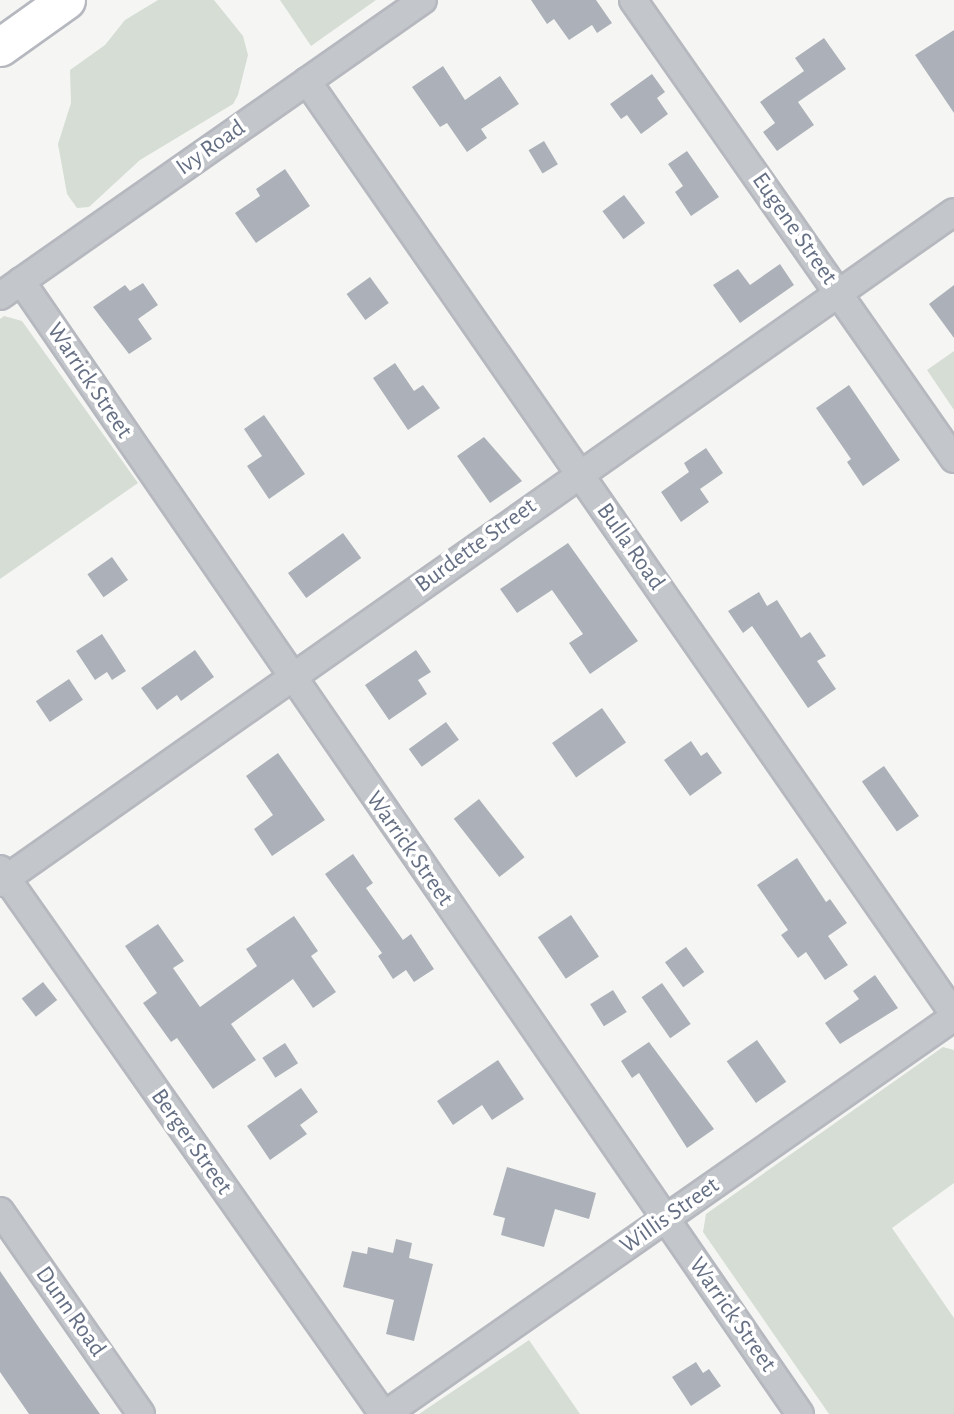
<!DOCTYPE html>
<style>
body{margin:0}
#map{position:relative;width:954px;height:1414px;overflow:hidden;background:#f5f6f3;font-family:"Alegreya Sans",sans-serif}
div>[style]{position:absolute}
.green>*{inset:0;background:#d5ddd4}
.building>*{inset:0;background:#acb1b9;transform-origin:0 0}
.roads{filter:drop-shadow(2px 0 #b6b8bf) drop-shadow(-2px 0 #b6b8bf) drop-shadow(0 2px #b6b8bf) drop-shadow(0 -2px #b6b8bf)}
.street>*{height:26px;margin:-13px;padding:0 13px;transform-origin:13px;border-radius:13px;background:#c3c6ca}
.secondary>*{height:37px;margin:-18.5px;padding:0 18.5px;transform-origin:18.5px;border-radius:18.5px;background:#fff}
span{translate:-50% -50%;white-space:nowrap;text-align:center;line-height:1.15;-webkit-text-stroke:7px #fff;paint-order:stroke}
.street-label{font-size:24px;color:#656f84}
</style>
<div id="map">
<div class="green">
<i style="clip-path:polygon(158px 0,214px 0,243px 36px,248px 55px,238px 95px,233px 104px,140px 160px,89px 207px,77px 208px,67px 194px,58px 144px,71px 103px,70px 70px,105px 45px,125px 20px)"></i>
<i style="clip-path:polygon(280px 0,376px 0,311px 46px)"></i>
<i style="clip-path:polygon(4px 316px,22px 321px,138px 483px,0 579px,0 319px)"></i>
<i style="clip-path:polygon(954px 351px,954px 410px,927px 370px)"></i>
<i style="clip-path:polygon(943px 1047px,954px 1050px,954px 1183px,892px 1228px,954px 1318px,954px 1414px,829px 1414px,703px 1232px,706px 1214px)"></i>
<i style="clip-path:polygon(529px 1340px,580px 1414px,419px 1414px)"></i>
</div>
<div class="building">
<i style="clip-path:polygon(531px 0,596px 0,612px 23px,597px 33px,592px 25px,569px 40px,554px 19px,547px 24px)"></i>
<i style="clip-path:polygon(954px 30px,954px 113px,915px 55px)"></i>
<i style="clip-path:polygon(824px 38px,846px 69px,798px 102px,814px 125px,777px 151px,763px 132px,775px 123px,760px 102px,804px 71px,795px 58px)"></i>
<i style="clip-path:polygon(443px 66px,465px 100px,500px 76px,519px 104px,481px 129px,487px 138px,467px 152px,447px 123px,440px 127px,412px 87px)"></i>
<i style="clip-path:polygon(652px 74px,665px 92px,657px 98px,668px 114px,641px 134px,627px 115px,621px 119px,610px 104px)"></i>
<i style="left:544px;top:141px;width:27px;height:18px;rotate:59deg"></i>
<i style="clip-path:polygon(687px 151px,719px 197px,691px 216px,675px 192px,683px 186px,668px 164px)"></i>
<i style="clip-path:polygon(285px 169px,310px 206px,256px 243px,235px 213px,260px 196px,256px 189px)"></i>
<i style="left:624px;top:195px;width:35px;height:27px;rotate:53deg"></i>
<i style="clip-path:polygon(780px 264px,794px 285px,740px 323px,713px 285px,738px 269px,750px 285px)"></i>
<i style="left:370px;top:277px;width:32px;height:29px;rotate:54deg"></i>
<i style="clip-path:polygon(143px 283px,158px 305px,138px 319px,152px 339px,129px 354px,93px 307px,125px 285px,130px 291px)"></i>
<i style="clip-path:polygon(954px 285px,954px 338px,929px 304px)"></i>
<i style="clip-path:polygon(395px 363px,414px 391px,423px 385px,440px 408px,408px 430px,373px 378px)"></i>
<i style="clip-path:polygon(849px 385px,900px 460px,863px 486px,847px 462px,851px 459px,816px 408px)"></i>
<i style="clip-path:polygon(264px 415px,305px 474px,269px 499px,247px 466px,262px 456px,244px 429px)"></i>
<i style="clip-path:polygon(484px 437px,522px 481px,490px 503px,457px 456px)"></i>
<i style="clip-path:polygon(706px 448px,723px 473px,700px 489px,709px 502px,681px 522px,661px 492px,689px 472px,684px 463px)"></i>
<i style="left:343px;top:533px;width:31px;height:68px;rotate:54deg"></i>
<i style="clip-path:polygon(568px 543px,638px 641px,590px 674px,569px 643px,583px 634px,552px 590px,517px 613px,500px 589px)"></i>
<i style="left:112px;top:557px;width:28px;height:30px;rotate:55deg"></i>
<i style="clip-path:polygon(759px 592px,767px 606px,777px 600px,801px 638px,810px 632px,826px 656px,817px 661px,836px 689px,808px 708px,752px 626px,743px 633px,728px 611px)"></i>
<i style="clip-path:polygon(102px 634px,126px 671px,112px 680px,107px 672px,95px 680px,76px 651px)"></i>
<i style="clip-path:polygon(195px 650px,214px 677px,181px 701px,177px 695px,157px 710px,141px 688px)"></i>
<i style="clip-path:polygon(416px 650px,431px 672px,418px 680px,427px 694px,389px 720px,365px 685px)"></i>
<i style="left:69px;top:679px;width:25px;height:40px;rotate:56deg"></i>
<i style="left:602px;top:708px;width:42px;height:61px;rotate:55deg"></i>
<i style="left:446px;top:722px;width:22px;height:46px;rotate:54deg"></i>
<i style="clip-path:polygon(691px 741px,701px 756px,707px 752px,722px 773px,690px 796px,664px 760px)"></i>
<i style="clip-path:polygon(278px 753px,325px 820px,272px 856px,254px 829px,273px 815px,246px 776px)"></i>
<i style="left:884px;top:766px;width:61px;height:27px;rotate:55deg"></i>
<i style="left:479px;top:799px;width:74px;height:32px;rotate:52deg"></i>
<i style="clip-path:polygon(353px 854px,373px 883px,366px 888px,403px 940px,411px 934px,434px 969px,414px 982px,406px 970px,393px 979px,378px 956px,382px 953px,325px 874px)"></i>
<i style="clip-path:polygon(797px 858px,826px 902px,830px 899px,847px 923px,828px 936px,848px 965px,825px 980px,806px 952px,798px 958px,781px 935px,788px 930px,757px 885px)"></i>
<i style="left:571px;top:915px;width:50px;height:40px;rotate:56deg"></i>
<i style="clip-path:polygon(294px 916px,318px 951px,311px 956px,336px 992px,313px 1008px,293px 979px,231px 1024px,256px 1060px,213px 1089px,177px 1038px,171px 1042px,143px 1003px,157px 993px,125px 946px,158px 924px,184px 961px,173px 968px,200px 1007px,257px 966px,246px 949px)"></i>
<i style="left:686px;top:947px;width:31px;height:26px;rotate:54deg"></i>
<i style="clip-path:polygon(875px 975px,898px 1008px,840px 1044px,825px 1023px,859px 999px,853px 991px)"></i>
<i style="left:43px;top:982px;width:23px;height:27px;rotate:52deg"></i>
<i style="left:662px;top:983px;width:50px;height:25px;rotate:55deg"></i>
<i style="left:613px;top:990px;width:26px;height:27px;rotate:58deg"></i>
<i style="left:757px;top:1040px;width:51px;height:37px;rotate:55deg"></i>
<i style="clip-path:polygon(649px 1042px,714px 1129px,687px 1148px,639px 1073px,632px 1078px,621px 1061px)"></i>
<i style="left:285px;top:1043px;width:24px;height:27px;rotate:57deg"></i>
<i style="clip-path:polygon(498px 1060px,524px 1099px,492px 1120px,482px 1105px,453px 1125px,437px 1101px)"></i>
<i style="clip-path:polygon(301px 1088px,318px 1112px,300px 1125px,307px 1134px,270px 1160px,247px 1126px)"></i>
<i style="clip-path:polygon(507px 1167px,596px 1193px,589px 1219px,555px 1209px,544px 1247px,501px 1235px,505px 1218px,493px 1215px)"></i>
<i style="clip-path:polygon(396px 1239px,412px 1243px,409px 1258px,433px 1264px,414px 1341px,386px 1334px,394px 1300px,343px 1287px,352px 1251px,367px 1254px,368px 1247px,393px 1253px)"></i>
<i style="clip-path:polygon(0 1271px,42px 1332px,100px 1414px,29px 1414px,0 1372px)"></i>
<i style="clip-path:polygon(696px 1362px,703px 1373px,709px 1369px,721px 1386px,691px 1406px,672px 1377px)"></i>
</div>
<div class="roads">
<div class="street">
<i style="left:633px;top:0;width:560px;rotate:55.03deg"></i>
<i style="left:307px;top:81px;width:1135px;rotate:55.26deg"></i>
<i style="left:21px;top:281px;width:1375px;rotate:55.49deg"></i>
<i style="left:0;top:296px;width:516px;rotate:-34.98deg"></i>
<i style="left:0;top:869px;width:666px;rotate:54.9deg"></i>
<i style="left:0;top:883px;width:1166px;rotate:-35.12deg"></i>
<i style="left:0;top:1211px;width:247px;rotate:55.2deg"></i>
<i style="left:386px;top:1414px;width:693px;rotate:-34.95deg"></i>
</div>
<div class="secondary">
<i style="left:0;top:47px;width:81px;rotate:-35.5deg"></i>
</div>
</div>
<div class="street-label">
<span style="left:211px;top:148px;rotate:-35deg">Ivy Road</span>
<span style="left:794px;top:229px;rotate:55deg">Eugene Street</span>
<span style="left:89px;top:381px;rotate:56deg">Warrick Street</span>
<span style="left:476px;top:546px;rotate:-36deg">Burdette Street</span>
<span style="left:630px;top:547px;rotate:55deg">Bulla Road</span>
<span style="left:409px;top:849px;rotate:55deg">Warrick Street</span>
<span style="left:191px;top:1142px;rotate:55deg">Berger Street</span>
<span style="left:670px;top:1216px;rotate:-35deg">Willis Street</span>
<span style="left:70px;top:1312px;rotate:55deg">Dunn Road</span>
<span style="left:732px;top:1315px;rotate:55deg">Warrick Street</span>
</div>
</div>
